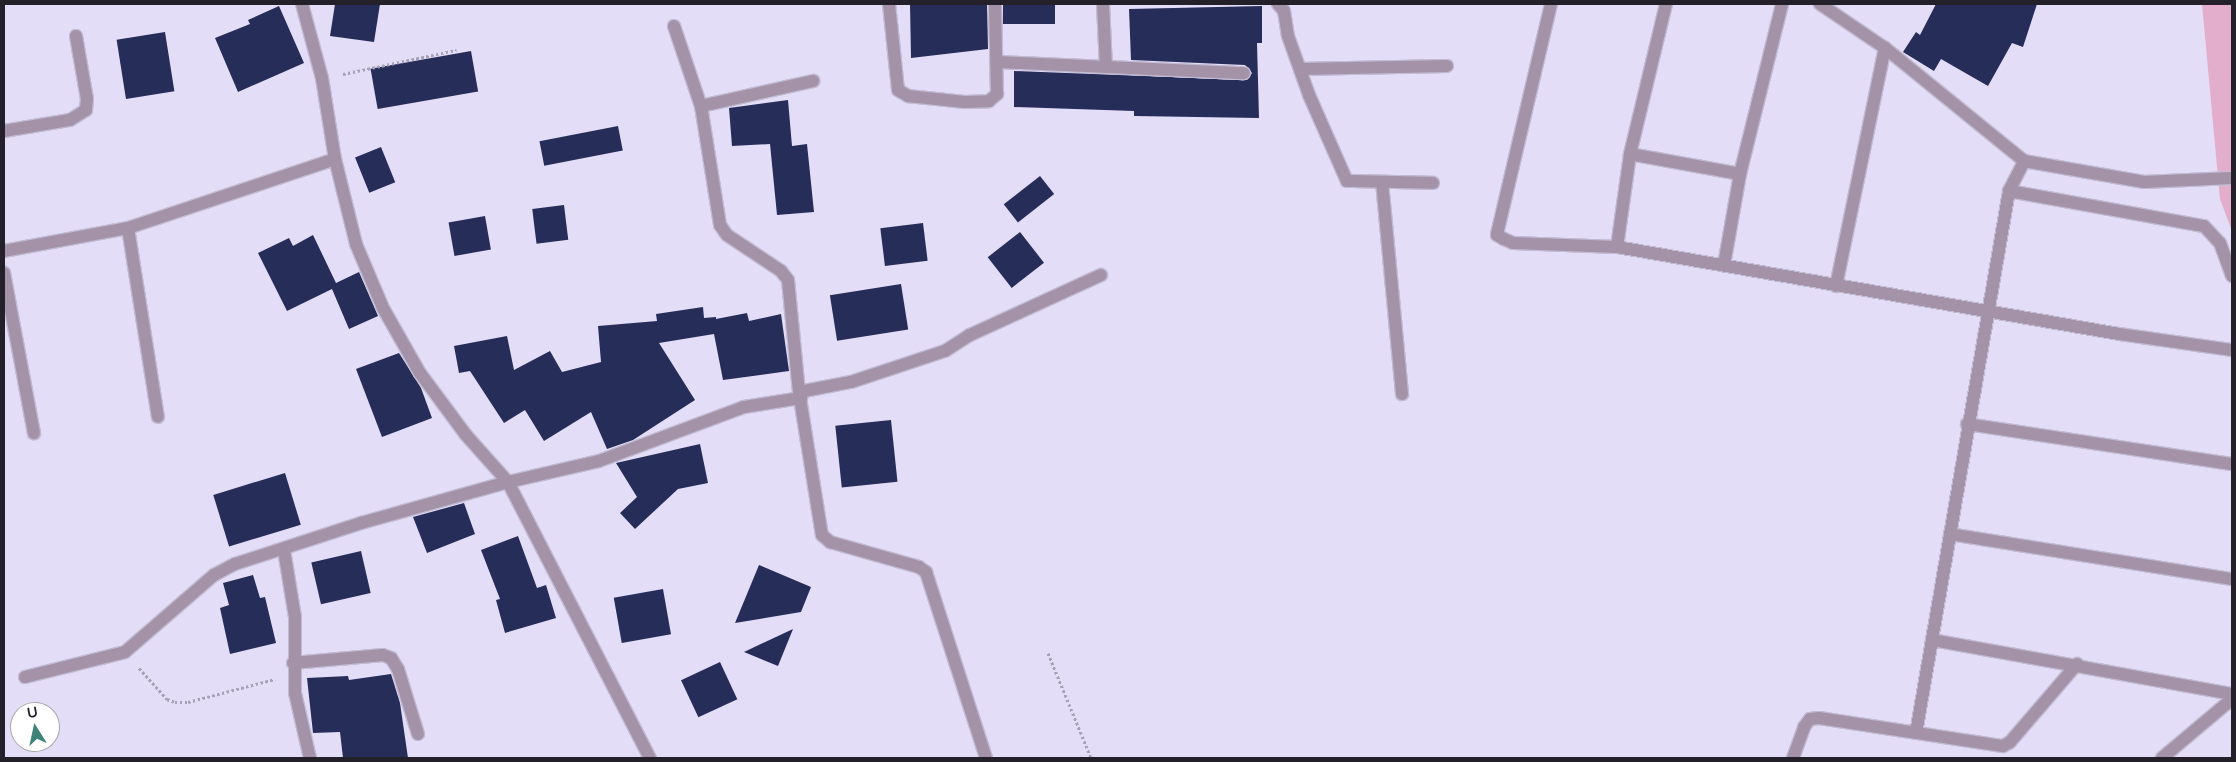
<!DOCTYPE html>
<style>
body{margin:0}
#map{position:relative;width:2236px;height:762px;overflow:hidden;background:#e4ddf8;font-family:"Varela Round",sans-serif}
div>[style]{position:absolute}
.green>*{inset:0;background:#e3adcc}
.building>*{inset:0;background:#272d59;transform-origin:0 0}
.path>*{height:3px;margin-top:-1.5px;transform-origin:0;background:repeating-linear-gradient(90deg,#a6a1b6 0 2.5px,transparent 0 5px)}
.roads{filter:drop-shadow(1px 0 #c1bbd3) drop-shadow(-1px 0 #c1bbd3) drop-shadow(0 1px #c1bbd3) drop-shadow(0 -1px #c1bbd3)}
.minor>*{height:12px;margin:-6px;padding:0 6px;transform-origin:6px;border-radius:6px;background:#a493a8}
span{translate:-50% -50%;white-space:nowrap;text-align:center;line-height:1.15;-webkit-text-stroke:5px #fff;paint-order:stroke}
.frame{position:absolute;inset:0;border:5px solid #23202a;pointer-events:none}
.north{position:absolute;left:10px;top:702px;width:50px;height:50px;box-sizing:border-box;background:#fff;border:1px solid #a7a6aa;border-radius:50%;rotate:350deg;font-size:14px;font-weight:700;line-height:20px;text-align:center;color:#23202a}
.north::after{content:'';display:block;margin:auto;width:18px;height:22px;background:#3e8379;clip-path:polygon(50% 0,100% 100%,50% 72%,0 100%)}
</style>
<div id="map">
<div class="green">
<i style="clip-path:polygon(2202px 4px,2232px 4px,2232px 231px,2220px 199px)"></i>
</div>
<div class="building">
<i style="clip-path:polygon(335px 4px,380px 4px,374px 42px,330px 36px)"></i>
<i style="clip-path:polygon(910px 4px,987px 4px,988px 49px,911px 58px)"></i>
<i style="left:1003px;top:4px;width:52px;height:20px"></i>
<i style="clip-path:polygon(1936px 4px,2037px 4px,2023px 47px,2012px 43px,1988px 86px,1941px 59px,1934px 71px,1903px 52px,1916px 32px,1920px 35px)"></i>
<i style="clip-path:polygon(279px 6px,304px 63px,238px 92px,215px 38px,250px 24px,248px 20px)"></i>
<i style="clip-path:polygon(1262px 6px,1262px 43px,1257px 43px,1259px 118px,1134px 116px,1134px 111px,1014px 107px,1014px 71px,1247px 80px,1252px 73px,1245px 65px,1131px 60px,1129px 9px)"></i>
<i style="left:165px;top:32px;width:60px;height:49px;rotate:81deg"></i>
<i style="left:471px;top:51px;width:41px;height:102px;rotate:80deg"></i>
<i style="clip-path:polygon(788px 100px,792px 146px,807px 144px,814px 212px,777px 215px,770px 144px,732px 146px,729px 108px)"></i>
<i style="left:618px;top:126px;width:25px;height:80px;rotate:79deg"></i>
<i style="left:381px;top:147px;width:38px;height:28px;rotate:68deg"></i>
<i style="left:1040px;top:176px;width:23px;height:46px;rotate:52deg"></i>
<i style="left:564px;top:205px;width:35px;height:32px;rotate:83deg"></i>
<i style="left:485px;top:216px;width:34px;height:37px;rotate:80deg"></i>
<i style="left:923px;top:223px;width:38px;height:43px;rotate:83deg"></i>
<i style="left:1020px;top:232px;width:39px;height:41px;rotate:52deg"></i>
<i style="clip-path:polygon(313px 235px,336px 283px,359px 272px,378px 316px,349px 329px,332px 289px,287px 311px,258px 253px,289px 238px,293px 246px)"></i>
<i style="left:901px;top:284px;width:46px;height:72px;rotate:81deg"></i>
<i style="clip-path:polygon(703px 307px,704px 318px,716px 317px,716px 319px,747px 313px,749px 321px,781px 314px,789px 371px,723px 380px,714px 334px,659px 343px,695px 400px,633px 440px,607px 449px,591px 412px,544px 441px,525px 410px,504px 423px,470px 371px,459px 373px,454px 346px,507px 336px,514px 370px,550px 351px,562px 372px,601px 362px,598px 326px,657px 321px,656px 314px)"></i>
<i style="clip-path:polygon(399px 353px,421px 388px,432px 418px,382px 437px,356px 369px)"></i>
<i style="left:891px;top:420px;width:62px;height:56px;rotate:84deg"></i>
<i style="clip-path:polygon(700px 444px,708px 483px,678px 489px,635px 529px,620px 513px,637px 497px,616px 463px)"></i>
<i style="left:285px;top:473px;width:54px;height:75px;rotate:73deg"></i>
<i style="clip-path:polygon(464px 503px,475px 534px,427px 553px,413px 517px)"></i>
<i style="clip-path:polygon(518px 536px,537px 588px,546px 585px,556px 618px,505px 633px,496px 600px,500px 599px,481px 550px)"></i>
<i style="left:361px;top:551px;width:43px;height:51px;rotate:77deg"></i>
<i style="clip-path:polygon(759px 565px,811px 587px,801px 612px,735px 623px)"></i>
<i style="clip-path:polygon(253px 575px,260px 598px,265px 597px,276px 643px,230px 654px,220px 608px,229px 605px,223px 583px)"></i>
<i style="left:663px;top:589px;width:46px;height:50px;rotate:80deg"></i>
<i style="clip-path:polygon(793px 629px,778px 666px,744px 652px)"></i>
<i style="left:720px;top:662px;width:41px;height:43px;rotate:65deg"></i>
<i style="clip-path:polygon(391px 674px,400px 703px,408px 758px,343px 758px,340px 732px,313px 733px,307px 678px,348px 676px,349px 680px)"></i>
</div>
<div class="path">
<i style="left:343px;top:74px;width:116px;rotate:-12deg"></i>
<i style="left:1048px;top:653px;width:113px;rotate:67.7deg"></i>
<i style="left:139px;top:668px;width:42px;rotate:47.9deg"></i>
<i style="left:167px;top:699px;width:9px;rotate:21deg"></i>
<i style="left:175px;top:702px;width:13px"></i>
<i style="left:188px;top:702px;width:90px;rotate:-14.8deg"></i>
</div>
<div class="roads">
<div class="minor">
<i style="left:302px;top:4px;width:77px;rotate:74.9deg"></i>
<i style="left:322px;top:78px;width:82px;rotate:80.9deg"></i>
<i style="left:335px;top:159px;width:88px;rotate:76.1deg"></i>
<i style="left:356px;top:244px;width:69px;rotate:67.1deg"></i>
<i style="left:383px;top:308px;width:75px;rotate:60.4deg"></i>
<i style="left:420px;top:373px;width:77px;rotate:53.4deg"></i>
<i style="left:466px;top:435px;width:63px;rotate:48.2deg"></i>
<i style="left:508px;top:482px;width:310px;rotate:62.8deg"></i>
<i style="left:889px;top:4px;width:86px;rotate:84deg"></i>
<i style="left:898px;top:90px;width:12px;rotate:31deg"></i>
<i style="left:908px;top:96px;width:57px;rotate:6deg"></i>
<i style="left:965px;top:102px;width:24px;rotate:-2deg"></i>
<i style="left:989px;top:101px;width:11px;rotate:-41deg"></i>
<i style="left:997px;top:94px;width:90px;rotate:-91.3deg"></i>
<i style="left:1103px;top:4px;width:63px;rotate:87.3deg"></i>
<i style="left:1278px;top:4px;width:9px;rotate:49deg"></i>
<i style="left:1284px;top:11px;width:25px;rotate:81deg"></i>
<i style="left:1288px;top:36px;width:63px;rotate:70.4deg"></i>
<i style="left:1309px;top:95px;width:94px;rotate:66.2deg"></i>
<i style="left:1347px;top:181px;width:86px;rotate:1.3deg"></i>
<i style="left:1551px;top:4px;width:237px;rotate:103.2deg"></i>
<i style="left:1497px;top:235px;width:8px;rotate:30deg"></i>
<i style="left:1504px;top:239px;width:10px;rotate:24deg"></i>
<i style="left:1513px;top:243px;width:104px;rotate:2.2deg"></i>
<i style="left:1617px;top:247px;width:509px;rotate:9.83deg"></i>
<i style="left:2119px;top:334px;width:114px;rotate:8.1deg"></i>
<i style="left:1820px;top:4px;width:78px;rotate:34.1deg"></i>
<i style="left:1885px;top:48px;width:179px;rotate:39.1deg"></i>
<i style="left:2024px;top:161px;width:122px;rotate:9.9deg"></i>
<i style="left:2144px;top:182px;width:88px;rotate:-2.6deg"></i>
<i style="left:674px;top:26px;width:84px;rotate:71.4deg"></i>
<i style="left:701px;top:106px;width:121px;rotate:80.9deg"></i>
<i style="left:720px;top:225px;width:12px;rotate:55deg"></i>
<i style="left:727px;top:235px;width:65px;rotate:33.7deg"></i>
<i style="left:781px;top:271px;width:11px;rotate:52deg"></i>
<i style="left:788px;top:280px;width:113px;rotate:84.4deg"></i>
<i style="left:799px;top:392px;width:145px;rotate:80.9deg"></i>
<i style="left:822px;top:535px;width:11px;rotate:41deg"></i>
<i style="left:830px;top:542px;width:92px;rotate:15.7deg"></i>
<i style="left:919px;top:567px;width:9px;rotate:36deg"></i>
<i style="left:926px;top:572px;width:195px;rotate:72.1deg"></i>
<i style="left:998px;top:62px;width:246px;rotate:2.6deg"></i>
<i style="left:1300px;top:69px;width:147px;rotate:-1.2deg"></i>
<i style="left:701px;top:106px;width:115px;rotate:-12.6deg"></i>
<i style="left:4px;top:131px;width:67px;rotate:-9.5deg"></i>
<i style="left:70px;top:120px;width:19px;rotate:-32deg"></i>
<i style="left:86px;top:110px;width:11px;rotate:-85deg"></i>
<i style="left:87px;top:99px;width:64px;rotate:-99.9deg"></i>
<i style="left:1630px;top:154px;width:112px;rotate:10.3deg"></i>
<i style="left:1382px;top:182px;width:213px;rotate:84.6deg"></i>
<i style="left:2009px;top:191px;width:198px;rotate:10.2deg"></i>
<i style="left:2204px;top:226px;width:23px;rotate:47deg"></i>
<i style="left:2220px;top:243px;width:35px;rotate:70deg"></i>
<i style="left:128px;top:228px;width:191px;rotate:81deg"></i>
<i style="left:1617px;top:247px;width:94px;rotate:-82deg"></i>
<i style="left:1630px;top:154px;width:154px;rotate:-76.5deg"></i>
<i style="left:4px;top:251px;width:126px;rotate:-10.5deg"></i>
<i style="left:128px;top:228px;width:218px;rotate:-18.4deg"></i>
<i style="left:1724px;top:265px;width:92px;rotate:-80deg"></i>
<i style="left:1740px;top:174px;width:175px;rotate:-76.1deg"></i>
<i style="left:4px;top:273px;width:163px;rotate:79.4deg"></i>
<i style="left:1836px;top:286px;width:243px;rotate:-78.4deg"></i>
<i style="left:799px;top:392px;width:53px;rotate:-10.9deg"></i>
<i style="left:851px;top:382px;width:99px;rotate:-18.3deg"></i>
<i style="left:945px;top:351px;width:30px;rotate:-33deg"></i>
<i style="left:970px;top:335px;width:144px;rotate:-24.6deg"></i>
<i style="left:1967px;top:424px;width:268px;rotate:8.6deg"></i>
<i style="left:1950px;top:534px;width:286px;rotate:9.1deg"></i>
<i style="left:284px;top:550px;width:68px;rotate:80.7deg"></i>
<i style="left:295px;top:617px;width:76px;rotate:90deg"></i>
<i style="left:295px;top:693px;width:67px;rotate:77deg"></i>
<i style="left:1932px;top:640px;width:305px;rotate:10.2deg"></i>
<i style="left:293px;top:663px;width:90px;rotate:-5.1deg"></i>
<i style="left:383px;top:655px;width:9px;rotate:21deg"></i>
<i style="left:391px;top:658px;width:13px;rotate:58deg"></i>
<i style="left:398px;top:669px;width:68px;rotate:72.9deg"></i>
<i style="left:25px;top:677px;width:103px;rotate:-14deg"></i>
<i style="left:125px;top:652px;width:118px;rotate:-40.9deg"></i>
<i style="left:214px;top:575px;width:24px;rotate:-28deg"></i>
<i style="left:235px;top:564px;width:133px;rotate:-18deg"></i>
<i style="left:361px;top:523px;width:153px;rotate:-15.6deg"></i>
<i style="left:508px;top:482px;width:93px;rotate:-13deg"></i>
<i style="left:599px;top:461px;width:155px;rotate:-20.4deg"></i>
<i style="left:744px;top:407px;width:58px;rotate:-9deg"></i>
<i style="left:1916px;top:733px;width:550px;rotate:-80.26deg"></i>
<i style="left:2009px;top:191px;width:34px;rotate:-63deg"></i>
<i style="left:1793px;top:758px;width:33px;rotate:-70deg"></i>
<i style="left:1804px;top:727px;width:10px;rotate:-53deg"></i>
<i style="left:1810px;top:719px;width:9px;rotate:-6deg"></i>
<i style="left:1819px;top:718px;width:186px;rotate:8.7deg"></i>
<i style="left:2003px;top:746px;width:8px;rotate:-30deg"></i>
<i style="left:2010px;top:742px;width:103px;rotate:-49.3deg"></i>
<i style="left:2162px;top:758px;width:92px;rotate:-40.1deg"></i>
</div>
</div>
<div class="frame"></div>
<div class="north">U</div>
</div>
